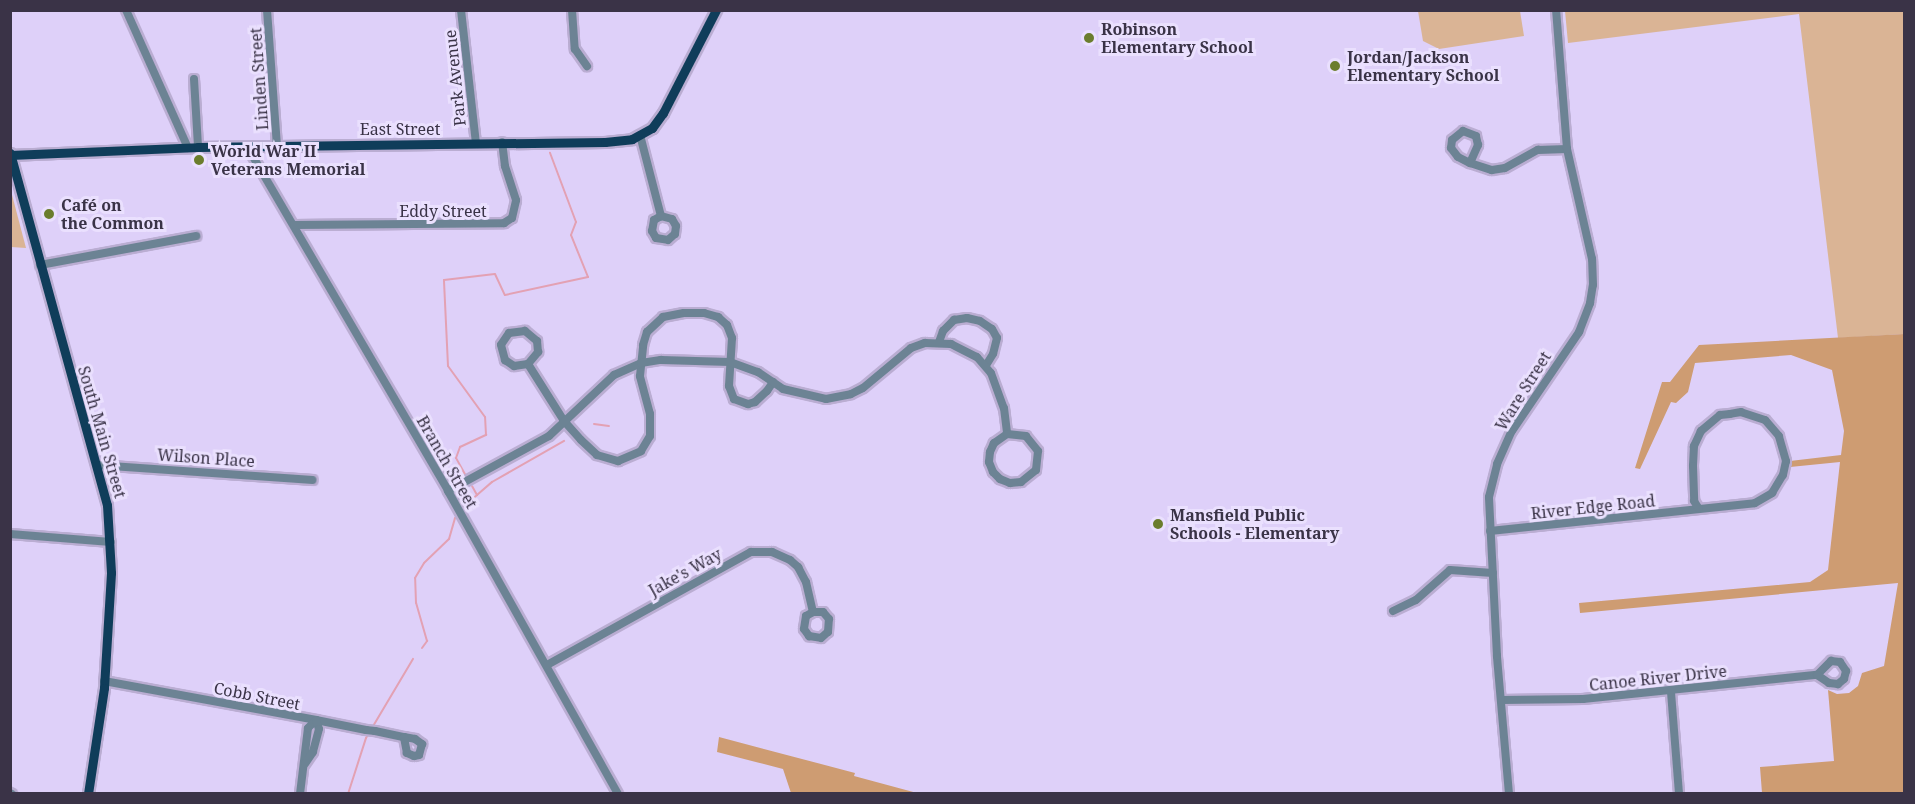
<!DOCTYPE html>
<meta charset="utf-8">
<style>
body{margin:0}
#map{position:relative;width:1915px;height:804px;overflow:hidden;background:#ded0f9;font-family:"Noto Serif",serif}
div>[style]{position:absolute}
.green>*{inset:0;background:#dab495}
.forest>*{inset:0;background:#ce9c72}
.stream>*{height:2px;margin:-1px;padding:0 1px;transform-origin:1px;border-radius:1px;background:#e3a1b3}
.roads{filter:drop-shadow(2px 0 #baadd2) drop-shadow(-2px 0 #baadd2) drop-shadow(0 2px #baadd2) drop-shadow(0 -2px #baadd2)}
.minor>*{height:8px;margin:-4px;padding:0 4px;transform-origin:4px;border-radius:4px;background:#6c8394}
.major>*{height:9px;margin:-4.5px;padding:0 4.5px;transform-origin:4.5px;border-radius:4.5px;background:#0f3d5a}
.dots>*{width:16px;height:16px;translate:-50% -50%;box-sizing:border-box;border:3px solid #eae0fe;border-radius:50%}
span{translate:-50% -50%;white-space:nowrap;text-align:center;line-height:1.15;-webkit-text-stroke:6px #eae0fe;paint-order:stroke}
.poi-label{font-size:16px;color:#3a3347;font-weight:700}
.left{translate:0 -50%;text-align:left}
.street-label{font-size:16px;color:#3a3347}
.frame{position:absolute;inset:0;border:12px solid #3a3347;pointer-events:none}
</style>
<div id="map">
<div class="green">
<i style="clip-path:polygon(1418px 11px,1520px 11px,1524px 36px,1439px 49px,1423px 41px)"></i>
<i style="clip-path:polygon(1565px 11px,1904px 11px,1904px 334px,1838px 338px,1799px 14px,1568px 43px)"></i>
<i style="clip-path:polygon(11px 191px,26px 248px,11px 247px)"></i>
</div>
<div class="forest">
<i style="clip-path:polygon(1904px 334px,1904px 793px,1762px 793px,1760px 767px,1834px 761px,1828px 690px,1837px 694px,1849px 693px,1858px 686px,1862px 673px,1884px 666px,1898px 583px,1580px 613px,1579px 603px,1810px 582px,1828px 570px,1840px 462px,1790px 467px,1790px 461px,1841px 455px,1844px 431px,1832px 370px,1791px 355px,1695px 363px,1688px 392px,1676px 403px,1671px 402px,1640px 469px,1635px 468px,1662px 382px,1670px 382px,1699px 345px)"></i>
<i style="clip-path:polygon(719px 737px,855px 773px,854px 776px,917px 793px,791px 793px,783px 769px,717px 752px)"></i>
</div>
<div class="stream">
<i style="left:594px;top:424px;width:15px;rotate:8deg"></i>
<i style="left:466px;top:476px;width:21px;rotate:-119deg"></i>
<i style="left:456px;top:458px;width:12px;rotate:-70deg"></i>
<i style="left:460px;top:447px;width:29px;rotate:-25deg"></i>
<i style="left:486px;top:435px;width:18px;rotate:-93deg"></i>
<i style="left:485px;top:417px;width:63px;rotate:-126deg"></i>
<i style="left:448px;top:366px;width:86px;rotate:-92.7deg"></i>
<i style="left:444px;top:280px;width:51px;rotate:-6.7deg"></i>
<i style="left:495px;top:274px;width:23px;rotate:65deg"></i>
<i style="left:505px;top:295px;width:85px;rotate:-12.2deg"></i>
<i style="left:588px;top:277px;width:45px;rotate:-112deg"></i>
<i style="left:571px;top:235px;width:14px;rotate:-69deg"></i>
<i style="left:576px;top:222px;width:74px;rotate:-110.6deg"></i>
<i style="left:477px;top:495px;width:20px;rotate:-41deg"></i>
<i style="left:492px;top:482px;width:83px;rotate:-29.7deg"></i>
<i style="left:463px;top:506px;width:18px;rotate:-38deg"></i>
<i style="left:477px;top:495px;width:10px;rotate:-119deg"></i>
<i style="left:422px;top:648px;width:9px;rotate:-54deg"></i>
<i style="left:427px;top:641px;width:40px;rotate:-106deg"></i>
<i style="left:416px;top:603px;width:25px;rotate:-92deg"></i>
<i style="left:415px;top:578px;width:17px;rotate:-59deg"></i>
<i style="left:424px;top:563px;width:35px;rotate:-44deg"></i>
<i style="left:449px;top:539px;width:22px;rotate:-74deg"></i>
<i style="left:348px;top:794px;width:59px;rotate:-72.2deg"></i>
<i style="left:366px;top:738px;width:92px;rotate:-59.3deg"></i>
</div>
<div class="roads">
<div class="minor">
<i style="left:126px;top:10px;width:151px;rotate:65.8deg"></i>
<i style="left:267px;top:10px;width:135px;rotate:85.8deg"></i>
<i style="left:461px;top:10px;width:134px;rotate:83.6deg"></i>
<i style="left:572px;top:10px;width:39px;rotate:86deg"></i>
<i style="left:575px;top:49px;width:21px;rotate:55deg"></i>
<i style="left:194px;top:79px;width:68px;rotate:86.6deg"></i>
<i style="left:640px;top:135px;width:84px;rotate:75.5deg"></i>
<i style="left:661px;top:216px;width:8px;rotate:150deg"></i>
<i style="left:654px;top:220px;width:11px;rotate:100deg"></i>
<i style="left:652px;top:231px;width:8px;rotate:60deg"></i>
<i style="left:656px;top:238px;width:12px;rotate:9deg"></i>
<i style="left:668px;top:240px;width:9px;rotate:-41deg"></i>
<i style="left:675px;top:234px;width:8px;rotate:-83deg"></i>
<i style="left:676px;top:226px;width:8px;rotate:-120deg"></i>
<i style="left:672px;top:219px;width:11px;rotate:-165deg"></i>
<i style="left:250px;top:146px;width:9px;rotate:77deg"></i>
<i style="left:252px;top:155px;width:389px;rotate:59.7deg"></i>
<i style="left:448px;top:491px;width:347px;rotate:60.7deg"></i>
<i style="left:1470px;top:163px;width:20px;rotate:-66deg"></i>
<i style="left:1478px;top:145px;width:9px;rotate:-103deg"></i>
<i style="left:1476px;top:136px;width:14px;rotate:-159deg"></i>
<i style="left:1463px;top:131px;width:14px;rotate:141deg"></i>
<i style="left:1452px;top:140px;width:8px;rotate:97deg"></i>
<i style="left:1451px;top:148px;width:11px;rotate:52deg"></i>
<i style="left:1458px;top:157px;width:13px;rotate:27deg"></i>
<i style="left:1470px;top:163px;width:23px;rotate:18deg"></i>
<i style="left:1492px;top:170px;width:13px;rotate:-9deg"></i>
<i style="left:1505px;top:168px;width:38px;rotate:-29deg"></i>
<i style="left:1538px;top:150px;width:29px;rotate:-2deg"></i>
<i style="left:294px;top:225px;width:210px;rotate:-0.5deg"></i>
<i style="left:504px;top:223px;width:9px;rotate:-32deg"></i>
<i style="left:512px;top:218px;width:18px;rotate:-77deg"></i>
<i style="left:516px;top:200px;width:36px;rotate:-108deg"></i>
<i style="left:505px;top:166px;width:24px;rotate:-97deg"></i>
<i style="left:40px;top:265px;width:159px;rotate:-10.5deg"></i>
<i style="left:939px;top:342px;width:12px;rotate:-70deg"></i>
<i style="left:943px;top:331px;width:16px;rotate:-45deg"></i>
<i style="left:954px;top:320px;width:13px;rotate:-9deg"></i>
<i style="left:967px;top:318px;width:13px;rotate:13deg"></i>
<i style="left:980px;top:321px;width:14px;rotate:34deg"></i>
<i style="left:992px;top:329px;width:10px;rotate:61deg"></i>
<i style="left:997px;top:338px;width:16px;rotate:104deg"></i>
<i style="left:993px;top:354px;width:13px;rotate:122deg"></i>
<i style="left:528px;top:364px;width:16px;rotate:-50deg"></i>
<i style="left:538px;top:352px;width:11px;rotate:-95deg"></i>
<i style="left:537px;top:341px;width:16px;rotate:-140deg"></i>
<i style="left:525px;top:331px;width:16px;rotate:173deg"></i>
<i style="left:509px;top:333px;width:14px;rotate:124deg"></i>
<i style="left:501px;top:345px;width:16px;rotate:75deg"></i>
<i style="left:505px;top:360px;width:11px;rotate:34deg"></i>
<i style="left:514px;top:366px;width:14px;rotate:-8deg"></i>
<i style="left:528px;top:364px;width:67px;rotate:57.7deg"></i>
<i style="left:564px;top:421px;width:25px;rotate:48deg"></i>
<i style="left:581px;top:440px;width:22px;rotate:43deg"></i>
<i style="left:597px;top:455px;width:22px;rotate:16deg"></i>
<i style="left:618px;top:461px;width:25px;rotate:-23deg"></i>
<i style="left:641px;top:451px;width:17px;rotate:-59deg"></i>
<i style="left:650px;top:436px;width:22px;rotate:-90deg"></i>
<i style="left:650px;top:414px;width:39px;rotate:-105deg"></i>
<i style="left:640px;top:376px;width:31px;rotate:-84deg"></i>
<i style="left:643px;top:345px;width:14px;rotate:-73deg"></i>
<i style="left:647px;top:332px;width:22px;rotate:-43deg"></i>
<i style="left:663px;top:317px;width:21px;rotate:-11deg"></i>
<i style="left:684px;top:313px;width:20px"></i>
<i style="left:704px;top:313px;width:15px;rotate:16deg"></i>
<i style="left:718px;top:317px;width:12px;rotate:42deg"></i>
<i style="left:727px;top:325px;width:14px;rotate:69deg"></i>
<i style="left:732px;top:338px;width:48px;rotate:93.6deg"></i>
<i style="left:729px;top:386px;width:14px;rotate:69deg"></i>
<i style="left:734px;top:399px;width:15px;rotate:20deg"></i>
<i style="left:748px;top:404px;width:7px;rotate:-16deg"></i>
<i style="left:755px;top:402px;width:16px;rotate:-43deg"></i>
<i style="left:767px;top:391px;width:11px;rotate:-56deg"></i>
<i style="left:97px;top:465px;width:216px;rotate:4deg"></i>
<i style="left:448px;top:491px;width:115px;rotate:-28.6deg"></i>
<i style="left:549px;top:436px;width:89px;rotate:-43.2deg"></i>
<i style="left:614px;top:375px;width:30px;rotate:-24deg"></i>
<i style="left:641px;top:363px;width:20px;rotate:-9deg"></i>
<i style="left:661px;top:360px;width:69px;rotate:1.7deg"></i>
<i style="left:730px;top:362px;width:30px;rotate:20deg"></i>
<i style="left:758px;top:372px;width:30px;rotate:34deg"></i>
<i style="left:783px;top:389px;width:44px;rotate:13.1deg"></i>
<i style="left:826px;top:399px;width:25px;rotate:-11deg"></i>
<i style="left:851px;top:394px;width:13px;rotate:-27deg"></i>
<i style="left:863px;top:388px;width:62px;rotate:-39.8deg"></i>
<i style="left:911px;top:348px;width:15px;rotate:-20deg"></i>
<i style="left:925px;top:343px;width:26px;rotate:2deg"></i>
<i style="left:951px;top:344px;width:29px;rotate:27deg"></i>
<i style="left:977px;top:357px;width:21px;rotate:49deg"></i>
<i style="left:991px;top:373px;width:37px;rotate:70deg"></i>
<i style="left:1004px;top:408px;width:26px;rotate:83deg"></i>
<i style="left:1007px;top:434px;width:16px;rotate:145deg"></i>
<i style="left:994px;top:443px;width:10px;rotate:114deg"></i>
<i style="left:990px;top:452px;width:10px;rotate:96deg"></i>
<i style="left:989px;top:462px;width:11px;rotate:68deg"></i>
<i style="left:993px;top:472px;width:10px;rotate:45deg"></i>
<i style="left:1000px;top:479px;width:11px;rotate:22deg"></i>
<i style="left:1010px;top:483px;width:11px;rotate:-5deg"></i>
<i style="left:1021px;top:482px;width:19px;rotate:-39deg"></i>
<i style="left:1036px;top:470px;width:19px;rotate:-84deg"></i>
<i style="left:1038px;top:451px;width:19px;rotate:-129deg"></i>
<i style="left:1026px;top:436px;width:19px;rotate:-174deg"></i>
<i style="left:1490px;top:531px;width:266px;rotate:-6deg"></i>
<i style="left:1755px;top:503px;width:20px;rotate:-30deg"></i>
<i style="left:1772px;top:493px;width:21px;rotate:-59deg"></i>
<i style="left:1783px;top:475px;width:14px;rotate:-78deg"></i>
<i style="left:1786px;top:461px;width:26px;rotate:-106deg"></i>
<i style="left:1779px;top:436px;width:21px;rotate:-131deg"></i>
<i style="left:1765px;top:420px;width:25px;rotate:-162deg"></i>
<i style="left:1741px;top:412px;width:11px;rotate:170deg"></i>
<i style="left:1730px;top:414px;width:10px;rotate:174deg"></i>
<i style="left:1720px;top:415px;width:25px;rotate:140deg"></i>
<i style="left:1701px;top:431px;width:17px;rotate:115deg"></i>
<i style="left:1694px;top:446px;width:20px;rotate:93deg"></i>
<i style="left:1693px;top:466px;width:35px;rotate:88deg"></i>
<i style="left:1694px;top:501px;width:9px;rotate:58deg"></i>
<i style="left:10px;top:534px;width:101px;rotate:4.5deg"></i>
<i style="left:1393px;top:611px;width:25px;rotate:-26deg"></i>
<i style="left:1416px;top:600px;width:45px;rotate:-41.4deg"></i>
<i style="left:1450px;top:570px;width:43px;rotate:4deg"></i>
<i style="left:547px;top:665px;width:233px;rotate:-29deg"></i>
<i style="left:751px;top:552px;width:21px"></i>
<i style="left:772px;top:552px;width:20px;rotate:24deg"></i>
<i style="left:790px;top:560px;width:11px;rotate:41deg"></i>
<i style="left:798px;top:567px;width:17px;rotate:62deg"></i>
<i style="left:806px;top:582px;width:31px;rotate:77deg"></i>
<i style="left:813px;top:612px;width:8px;rotate:150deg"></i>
<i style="left:806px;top:616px;width:13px;rotate:99deg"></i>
<i style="left:804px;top:629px;width:9px;rotate:54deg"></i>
<i style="left:809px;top:636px;width:12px;rotate:9deg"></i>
<i style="left:821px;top:638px;width:9px;rotate:-41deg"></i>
<i style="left:828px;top:632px;width:13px;rotate:-86deg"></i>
<i style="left:829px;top:619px;width:9px;rotate:-131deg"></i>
<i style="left:823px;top:612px;width:10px;rotate:180deg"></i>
<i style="left:104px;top:681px;width:216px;rotate:10.4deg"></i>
<i style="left:316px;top:720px;width:51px;rotate:11.3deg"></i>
<i style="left:366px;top:730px;width:9px;rotate:6deg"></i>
<i style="left:375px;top:731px;width:30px;rotate:12deg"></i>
<i style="left:404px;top:737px;width:11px;rotate:10deg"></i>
<i style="left:415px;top:739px;width:9px;rotate:36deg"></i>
<i style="left:422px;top:744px;width:11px;rotate:105deg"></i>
<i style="left:419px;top:755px;width:5px;rotate:169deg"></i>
<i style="left:414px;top:756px;width:8px;rotate:-157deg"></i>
<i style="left:407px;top:753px;width:16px;rotate:-101deg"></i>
<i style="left:1671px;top:692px;width:102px;rotate:85.5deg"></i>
<i style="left:1501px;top:700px;width:82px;rotate:-0.7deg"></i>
<i style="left:1583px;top:699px;width:235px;rotate:-5.9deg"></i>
<i style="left:1817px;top:675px;width:20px;rotate:-45deg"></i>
<i style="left:1831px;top:661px;width:9px;rotate:6deg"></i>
<i style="left:1840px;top:662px;width:11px;rotate:56deg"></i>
<i style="left:1846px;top:671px;width:8px;rotate:104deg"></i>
<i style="left:1844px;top:679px;width:8px;rotate:140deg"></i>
<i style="left:1838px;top:684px;width:9px;rotate:-174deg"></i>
<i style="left:1829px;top:683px;width:14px;rotate:-146deg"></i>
<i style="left:10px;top:793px;width:2px;rotate:27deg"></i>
<i style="left:300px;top:794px;width:66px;rotate:-83.1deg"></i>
<i style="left:308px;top:728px;width:11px;rotate:-45deg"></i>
<i style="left:316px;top:720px;width:9px;rotate:72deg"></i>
<i style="left:319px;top:729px;width:24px;rotate:105deg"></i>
<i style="left:313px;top:752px;width:14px;rotate:124deg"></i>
<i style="left:1509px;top:794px;width:139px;rotate:-95deg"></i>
<i style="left:1497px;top:656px;width:159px;rotate:-92.9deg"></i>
<i style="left:1489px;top:497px;width:34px;rotate:-76deg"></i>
<i style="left:1497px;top:464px;width:36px;rotate:-66deg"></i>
<i style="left:1512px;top:431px;width:120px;rotate:-55.9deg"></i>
<i style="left:1579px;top:332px;width:31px;rotate:-69deg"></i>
<i style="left:1590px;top:303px;width:18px;rotate:-81deg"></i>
<i style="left:1593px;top:285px;width:26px;rotate:-92deg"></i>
<i style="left:1592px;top:259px;width:113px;rotate:-102.8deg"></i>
<i style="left:1567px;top:149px;width:139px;rotate:-94.5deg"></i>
</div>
<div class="major">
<i style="left:10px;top:153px;width:365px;rotate:74.6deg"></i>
<i style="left:107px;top:505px;width:68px;rotate:86.6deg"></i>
<i style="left:111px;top:573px;width:115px;rotate:93.5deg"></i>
<i style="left:104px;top:688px;width:107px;rotate:98.6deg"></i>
<i style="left:10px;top:155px;width:188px;rotate:-2.4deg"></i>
<i style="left:198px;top:147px;width:407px;rotate:-0.7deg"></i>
<i style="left:605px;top:142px;width:27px;rotate:-6deg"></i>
<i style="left:632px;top:139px;width:23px;rotate:-29deg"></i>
<i style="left:652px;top:128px;width:19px;rotate:-54deg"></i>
<i style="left:663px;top:113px;width:116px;rotate:-62.8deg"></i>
</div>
</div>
<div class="dots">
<i style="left:1089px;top:38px;background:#6b7d2d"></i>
<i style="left:1335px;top:66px;background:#6b7d2d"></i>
<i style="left:199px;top:160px;background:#6b7d2d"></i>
<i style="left:49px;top:214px;background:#6b7d2d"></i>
<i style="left:1158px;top:524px;background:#6b7d2d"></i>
</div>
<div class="poi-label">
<span class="left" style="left:1101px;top:38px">Robinson<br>Elementary School</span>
<span class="left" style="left:1347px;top:66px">Jordan/Jackson<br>Elementary School</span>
<span class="left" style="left:211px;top:160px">World War II<br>Veterans Memorial</span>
<span class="left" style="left:61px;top:214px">Café on<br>the Common</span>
<span class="left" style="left:1170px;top:524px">Mansfield Public<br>Schools - Elementary</span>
</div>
<div class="street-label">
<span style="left:455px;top:78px;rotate:-96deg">Park Avenue</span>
<span style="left:259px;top:79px;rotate:-94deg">Linden Street</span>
<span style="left:400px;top:129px">East Street</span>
<span style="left:443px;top:211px">Eddy Street</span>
<span style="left:1523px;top:391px;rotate:-58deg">Ware Street</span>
<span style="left:102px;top:432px;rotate:74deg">South Main Street</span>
<span style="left:206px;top:458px;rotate:4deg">Wilson Place</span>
<span style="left:447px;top:462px;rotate:60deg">Branch Street</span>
<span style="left:1593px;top:507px;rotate:-6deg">River Edge Road</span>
<span style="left:685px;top:572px;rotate:-29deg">Jake's Way</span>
<span style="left:1658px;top:678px;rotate:-6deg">Canoe River Drive</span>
<span style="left:257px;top:696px;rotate:11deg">Cobb Street</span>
</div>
<div class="frame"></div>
</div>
